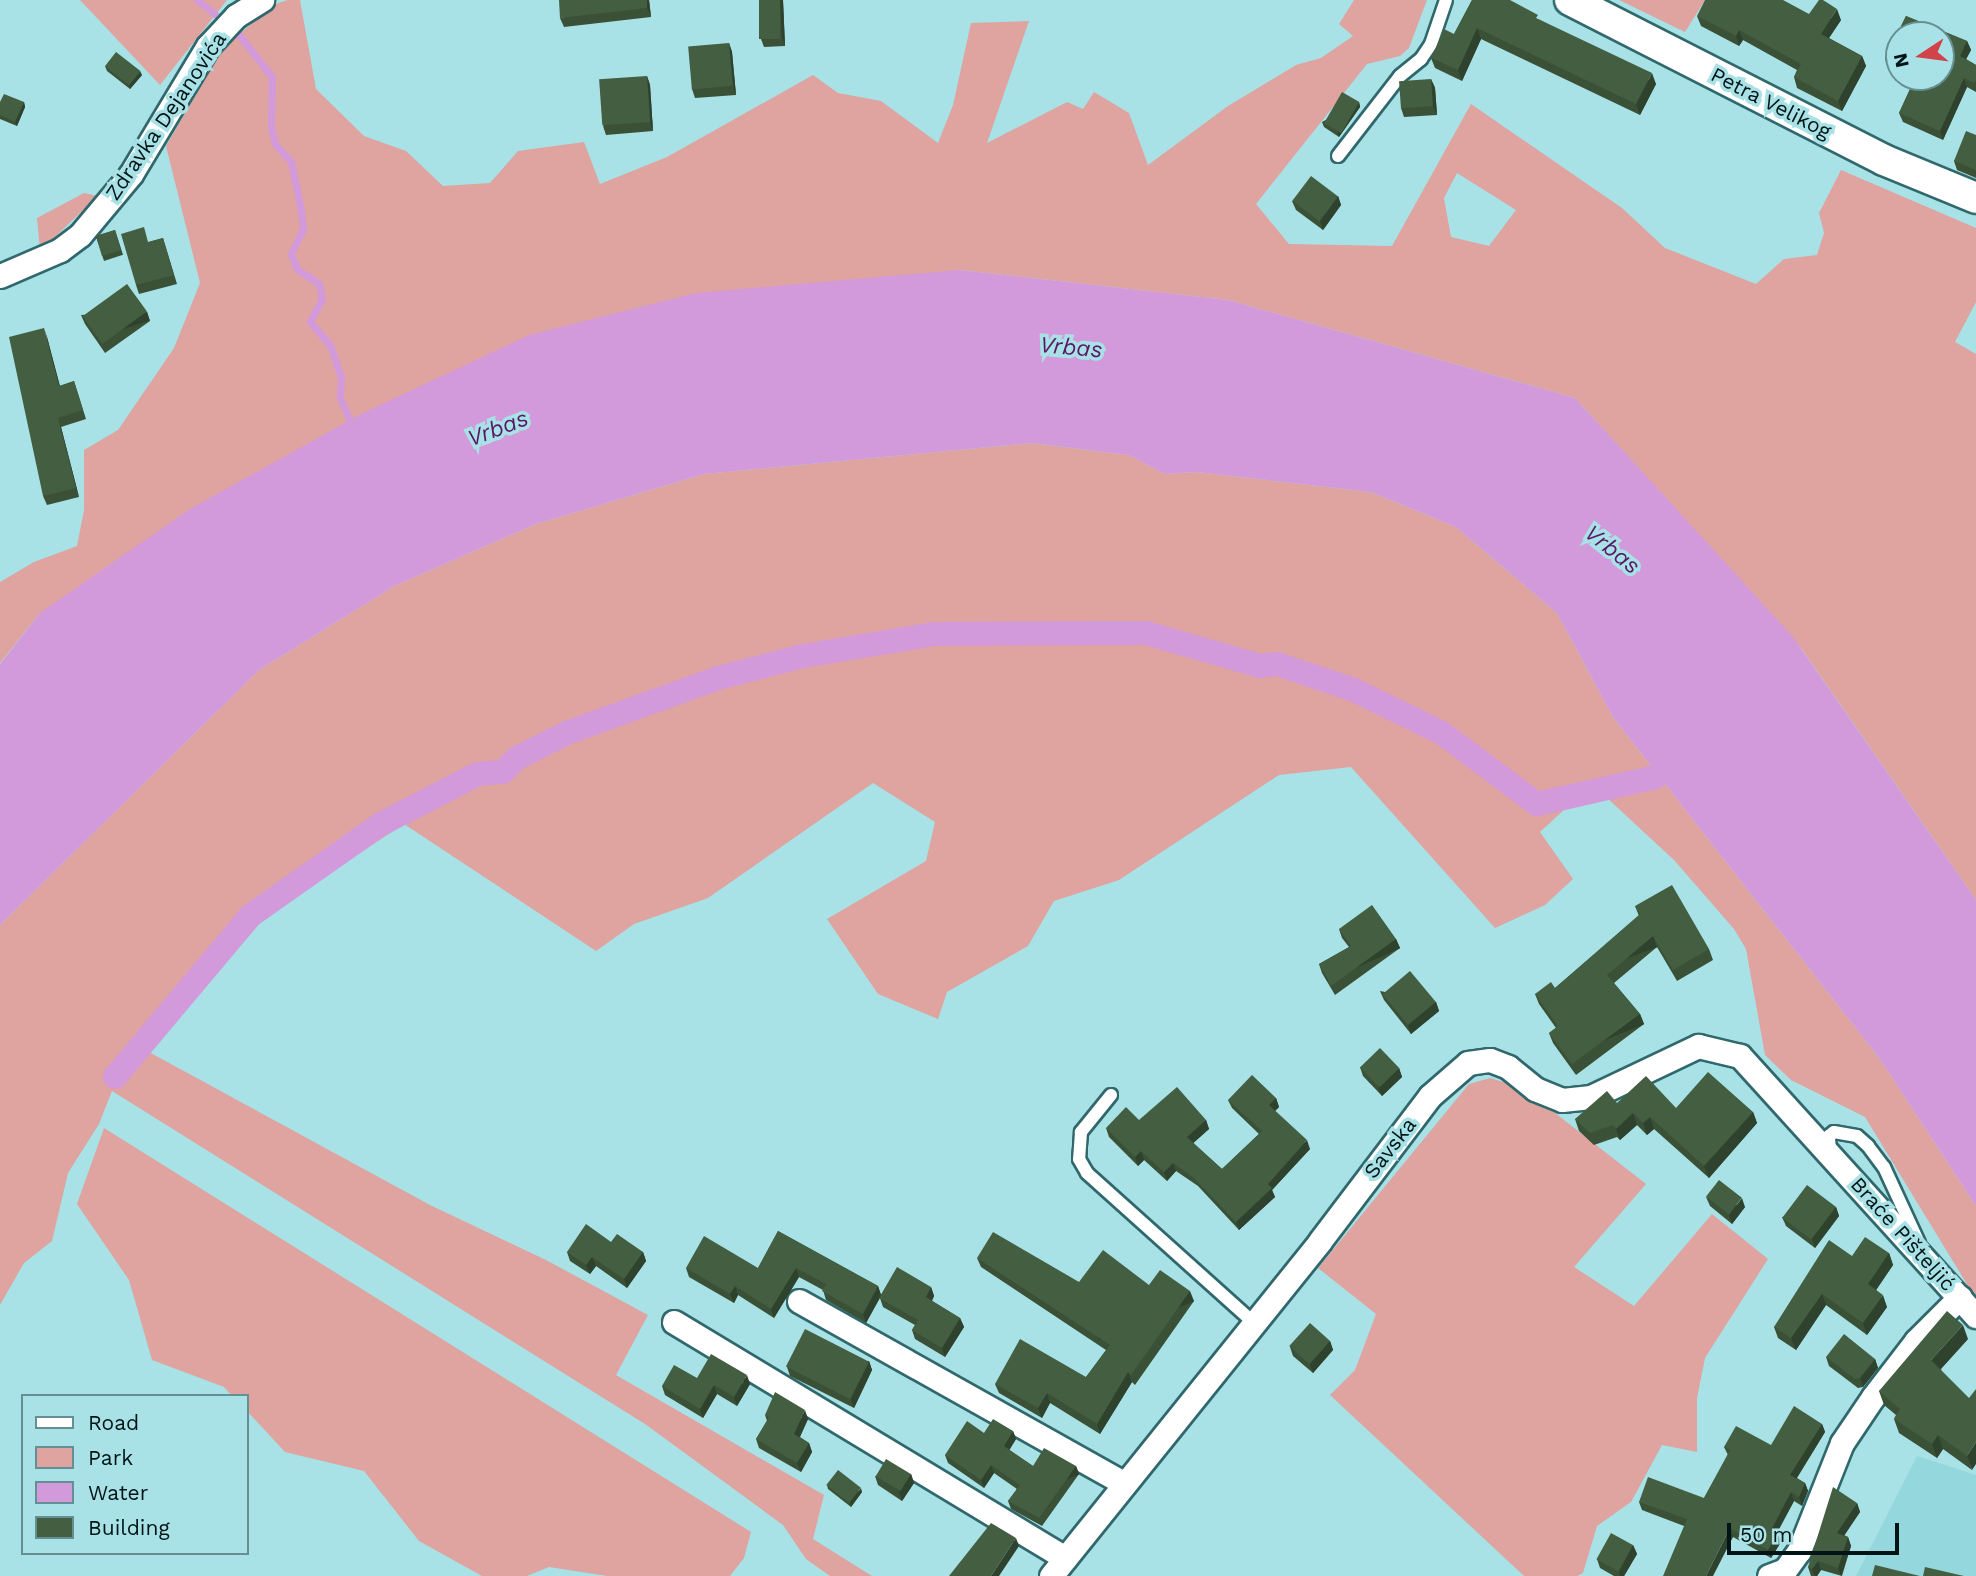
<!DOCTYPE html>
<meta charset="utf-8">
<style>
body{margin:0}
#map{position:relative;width:1976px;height:1576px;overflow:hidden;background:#a8e2e6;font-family:"Work Sans",sans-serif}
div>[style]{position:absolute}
.built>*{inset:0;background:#94d8de}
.green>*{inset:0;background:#dfa3a0}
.water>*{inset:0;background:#d29adb}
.stream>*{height:7px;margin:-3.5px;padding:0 3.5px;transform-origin:3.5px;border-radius:3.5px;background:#d29adb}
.canal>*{height:24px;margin:-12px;padding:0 12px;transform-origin:12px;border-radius:12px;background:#d29adb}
.roads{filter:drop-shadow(2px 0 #30686c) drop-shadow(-2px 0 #30686c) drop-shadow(0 2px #30686c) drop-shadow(0 -2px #30686c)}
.service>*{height:12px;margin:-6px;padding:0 6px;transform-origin:6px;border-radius:6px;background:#fff}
.minor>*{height:23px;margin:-11.5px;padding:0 11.5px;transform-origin:11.5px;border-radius:11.5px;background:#fff}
.tertiary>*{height:30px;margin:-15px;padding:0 15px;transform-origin:15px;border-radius:15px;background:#fff}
.wall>*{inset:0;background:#3a5137;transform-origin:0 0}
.shaded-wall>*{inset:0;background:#2f422d;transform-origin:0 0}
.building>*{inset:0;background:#435e40;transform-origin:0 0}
span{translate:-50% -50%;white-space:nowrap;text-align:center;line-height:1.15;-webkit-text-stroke:7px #a8e2e6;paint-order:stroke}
.street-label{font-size:21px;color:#001416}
.water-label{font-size:23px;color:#5b1766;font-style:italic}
.legend{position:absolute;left:21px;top:1394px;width:228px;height:161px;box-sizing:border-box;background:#a8e2e6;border:2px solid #659093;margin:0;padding:9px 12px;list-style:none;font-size:21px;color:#001416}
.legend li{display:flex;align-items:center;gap:14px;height:35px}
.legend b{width:35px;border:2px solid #659093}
.north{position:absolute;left:1885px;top:21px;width:70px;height:70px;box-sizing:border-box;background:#a8e2e6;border:2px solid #659093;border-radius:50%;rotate:257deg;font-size:19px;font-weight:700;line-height:28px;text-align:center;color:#001416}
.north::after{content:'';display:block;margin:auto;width:24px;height:32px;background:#d24249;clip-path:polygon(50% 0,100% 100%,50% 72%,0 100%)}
.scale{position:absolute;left:1727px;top:1523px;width:172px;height:32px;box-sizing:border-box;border:4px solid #001416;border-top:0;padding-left:9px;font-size:21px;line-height:24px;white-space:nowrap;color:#001416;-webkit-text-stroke:5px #a8e2e6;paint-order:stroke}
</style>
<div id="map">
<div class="built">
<i style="clip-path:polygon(1917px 1456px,1976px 1475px,1976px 1576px,1856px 1576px)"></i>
</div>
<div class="green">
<i style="clip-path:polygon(80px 0,227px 0,160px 85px)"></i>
<i style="clip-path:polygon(evenodd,288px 0,300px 0,316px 89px,364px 136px,406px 151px,443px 186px,490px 183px,518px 151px,584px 142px,600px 184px,667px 157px,813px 75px,838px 93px,881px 101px,938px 143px,953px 105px,971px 23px,1029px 21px,987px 143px,1067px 102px,1083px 109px,1094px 92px,1129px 113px,1148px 165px,1228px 106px,1296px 65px,1321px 58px,1353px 36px,1339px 24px,1354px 0,1427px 0,1409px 48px,1400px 56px,1367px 64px,1256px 204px,1289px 244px,1392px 246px,1471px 104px,1622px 208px,1665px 248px,1756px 284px,1784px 259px,1817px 255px,1824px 233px,1819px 213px,1841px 170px,1976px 228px,1976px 302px,1955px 342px,1976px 354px,1976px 900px,1801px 648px,1575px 398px,1228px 300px,959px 270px,40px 613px,0 663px,0 582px,34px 562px,77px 546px,84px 510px,84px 450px,118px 430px,174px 348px,200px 283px,166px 146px,224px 46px,278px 3px,288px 0,1457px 173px,1516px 210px,1489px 246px,1451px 237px,1444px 198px,1457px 173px)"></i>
<i style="clip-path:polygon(1619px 0,1705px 0,1685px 32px)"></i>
<i style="clip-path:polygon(84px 193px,98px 196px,40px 251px,37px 218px)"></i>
<i style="clip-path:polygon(1032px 443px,1129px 455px,1165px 474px,1197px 472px,1371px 492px,1456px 527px,1557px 613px,1613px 717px,1880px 1059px,1976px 1206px,1976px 1299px,1865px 1117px,1791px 1080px,1765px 1055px,1746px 949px,1734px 929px,1674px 860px,1592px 784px,1540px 832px,1573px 879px,1545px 905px,1495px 928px,1351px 767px,1279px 775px,1119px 880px,1054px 901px,1028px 946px,947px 992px,938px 1019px,878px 994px,827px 919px,926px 861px,935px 822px,873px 783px,708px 898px,634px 924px,596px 951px,404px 824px,270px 912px,147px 1051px,430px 1205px,546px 1260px,648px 1315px,616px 1375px,824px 1495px,813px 1539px,872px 1576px,830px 1576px,806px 1559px,783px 1525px,645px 1424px,112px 1091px,99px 1124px,68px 1173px,52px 1241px,24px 1263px,0 1305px,0 925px,259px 670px,394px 586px,536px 524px,704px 474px)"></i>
<i style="clip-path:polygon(1490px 1078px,1523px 1088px,1646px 1184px,1574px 1267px,1634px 1306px,1712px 1214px,1768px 1259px,1705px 1358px,1697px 1398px,1697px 1452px,1662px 1445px,1631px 1502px,1597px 1526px,1583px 1573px,1577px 1576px,1524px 1576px,1330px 1395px,1355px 1370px,1376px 1314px,1318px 1268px,1469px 1084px)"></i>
<i style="clip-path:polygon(104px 1128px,751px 1532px,744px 1558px,730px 1576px,607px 1576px,549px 1567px,527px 1576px,482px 1576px,419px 1541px,364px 1471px,285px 1452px,247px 1411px,247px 1396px,232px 1396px,224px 1387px,152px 1360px,129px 1280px,77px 1204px)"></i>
</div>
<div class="water">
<i style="clip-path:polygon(959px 270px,1228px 300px,1575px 398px,1793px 637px,1976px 900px,1976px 1206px,1880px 1059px,1613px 717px,1557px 613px,1456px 527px,1371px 492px,1197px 472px,1165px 474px,1129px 455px,1032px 443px,704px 474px,536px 524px,394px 586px,259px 670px,0 925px,0 664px,40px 613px,190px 509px,361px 414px,529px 335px,696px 293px)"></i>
</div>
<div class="stream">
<i style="left:197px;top:0;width:50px;rotate:38.5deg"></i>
<i style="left:236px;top:31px;width:58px;rotate:52deg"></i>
<i style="left:272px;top:77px;width:50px;rotate:91.1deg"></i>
<i style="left:271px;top:127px;width:17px;rotate:77deg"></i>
<i style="left:275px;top:144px;width:24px;rotate:48deg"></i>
<i style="left:291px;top:162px;width:49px;rotate:78.2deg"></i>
<i style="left:301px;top:210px;width:19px;rotate:84deg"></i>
<i style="left:303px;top:229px;width:28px;rotate:116deg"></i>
<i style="left:291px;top:254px;width:16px;rotate:68deg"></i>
<i style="left:297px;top:269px;width:27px;rotate:34deg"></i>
<i style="left:319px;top:284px;width:15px;rotate:79deg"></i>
<i style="left:322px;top:299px;width:26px;rotate:118deg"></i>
<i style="left:310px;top:322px;width:30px;rotate:49deg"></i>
<i style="left:330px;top:345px;width:34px;rotate:71deg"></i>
<i style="left:341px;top:377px;width:21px;rotate:93deg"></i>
<i style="left:340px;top:398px;width:34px;rotate:66deg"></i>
</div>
<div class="canal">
<i style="left:115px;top:1077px;width:210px;rotate:-50deg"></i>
<i style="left:250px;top:916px;width:160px;rotate:-35.1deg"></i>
<i style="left:381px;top:824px;width:109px;rotate:-27.3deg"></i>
<i style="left:478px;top:774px;width:25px;rotate:-5deg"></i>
<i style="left:503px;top:772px;width:20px;rotate:-45deg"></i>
<i style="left:517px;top:758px;width:58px;rotate:-26.6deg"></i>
<i style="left:569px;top:732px;width:158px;rotate:-19.9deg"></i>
<i style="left:718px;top:678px;width:88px;rotate:-14.5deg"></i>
<i style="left:803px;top:656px;width:134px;rotate:-9.5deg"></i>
<i style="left:935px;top:634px;width:211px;rotate:-0.3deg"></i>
<i style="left:1146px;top:633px;width:119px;rotate:16.1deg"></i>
<i style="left:1260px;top:666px;width:17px;rotate:-7deg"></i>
<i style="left:1277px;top:664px;width:81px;rotate:18.7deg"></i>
<i style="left:1354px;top:690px;width:98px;rotate:26deg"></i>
<i style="left:1442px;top:733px;width:119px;rotate:36.8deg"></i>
<i style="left:1537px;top:804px;width:122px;rotate:-12.8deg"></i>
</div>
<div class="roads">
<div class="service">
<i style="left:1338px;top:156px;width:101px;rotate:-52.2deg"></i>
<i style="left:1400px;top:76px;width:27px;rotate:-39deg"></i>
<i style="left:1421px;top:59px;width:18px;rotate:-56deg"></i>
<i style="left:1431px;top:44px;width:46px;rotate:-71.2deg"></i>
<i style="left:1111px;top:1095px;width:48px;rotate:129deg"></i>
<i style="left:1081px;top:1132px;width:27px;rotate:94deg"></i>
<i style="left:1079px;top:1159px;width:16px;rotate:60deg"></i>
<i style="left:1087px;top:1173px;width:223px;rotate:41.9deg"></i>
<i style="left:1830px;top:1152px;width:16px;rotate:-94deg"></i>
<i style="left:1829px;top:1136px;width:6px;rotate:-39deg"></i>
<i style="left:1834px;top:1132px;width:23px;rotate:10deg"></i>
<i style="left:1857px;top:1136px;width:15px;rotate:42deg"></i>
<i style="left:1868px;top:1146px;width:26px;rotate:53deg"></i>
<i style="left:1884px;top:1167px;width:84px;rotate:65.3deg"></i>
</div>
<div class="minor">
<i style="left:0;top:276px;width:65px;rotate:-23.4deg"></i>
<i style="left:60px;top:250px;width:25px;rotate:-37deg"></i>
<i style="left:80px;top:235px;width:80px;rotate:-50.1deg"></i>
<i style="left:131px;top:174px;width:149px;rotate:-59deg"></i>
<i style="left:208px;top:46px;width:41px;rotate:-47deg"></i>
<i style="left:236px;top:16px;width:31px;rotate:-32deg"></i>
<i style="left:799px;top:1301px;width:372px;rotate:29.3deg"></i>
<i style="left:674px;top:1322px;width:457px;rotate:31.1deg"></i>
<i style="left:1051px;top:1576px;width:430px;rotate:-51.2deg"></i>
<i style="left:1320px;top:1241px;width:182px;rotate:-52.8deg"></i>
<i style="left:1430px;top:1096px;width:50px;rotate:-41deg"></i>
<i style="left:1468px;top:1063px;width:22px;rotate:-8deg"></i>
<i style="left:1490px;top:1060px;width:19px;rotate:21deg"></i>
<i style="left:1508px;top:1067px;width:35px;rotate:39deg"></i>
<i style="left:1535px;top:1089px;width:29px;rotate:22deg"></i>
<i style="left:1562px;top:1100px;width:29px;rotate:-6deg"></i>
<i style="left:1591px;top:1097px;width:119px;rotate:-25.5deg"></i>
<i style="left:1698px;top:1046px;width:43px;rotate:13.4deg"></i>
<i style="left:1740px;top:1056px;width:351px;rotate:47.8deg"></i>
<i style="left:1769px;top:1576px;width:17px;rotate:-21deg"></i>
<i style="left:1785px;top:1570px;width:24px;rotate:-54deg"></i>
<i style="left:1799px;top:1551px;width:116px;rotate:-68.3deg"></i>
<i style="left:1842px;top:1443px;width:55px;rotate:-56deg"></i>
<i style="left:1873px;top:1397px;width:71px;rotate:-52.5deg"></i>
<i style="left:1916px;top:1341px;width:62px;rotate:-45deg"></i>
</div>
<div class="tertiary">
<i style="left:1570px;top:0;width:352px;rotate:27deg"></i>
<i style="left:1884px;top:160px;width:100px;rotate:22.4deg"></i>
</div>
</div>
<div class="wall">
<i style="clip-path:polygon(649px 0,651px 17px,564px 27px,560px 18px)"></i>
<i style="clip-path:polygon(759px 0,783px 0,785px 46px,764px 47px,761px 39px)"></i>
<i style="clip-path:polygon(1472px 0,1540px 20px,1656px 84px,1640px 115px,1481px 39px,1462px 81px,1435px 68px,1431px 58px,1454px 34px)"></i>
<i style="clip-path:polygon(1809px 14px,1841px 20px,1829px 38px,1862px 56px,1866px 66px,1842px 111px,1797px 88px,1794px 77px,1797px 70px,1743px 40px,1739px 46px,1701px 26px,1697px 16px)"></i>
<i style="clip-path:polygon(1906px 16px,1967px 41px,1971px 50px,1966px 59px,1976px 65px,1976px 92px,1967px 87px,1943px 140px,1903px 122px,1899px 113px,1914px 80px,1907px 77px,1941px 77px,1941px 35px,1899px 35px,1899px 73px,1888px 68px,1885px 59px)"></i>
<i style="clip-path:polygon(729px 43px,732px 52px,736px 95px,695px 98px,692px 89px)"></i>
<i style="clip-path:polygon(105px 66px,142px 75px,130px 89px,107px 71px)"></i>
<i style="clip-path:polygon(647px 76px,650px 85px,653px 131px,606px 135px,603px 126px)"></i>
<i style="clip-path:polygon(1431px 79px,1435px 88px,1437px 115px,1404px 117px,1401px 108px)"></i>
<i style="clip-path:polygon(0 102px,24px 102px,25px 107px,17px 126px,0 119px)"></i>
<i style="clip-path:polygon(1359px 102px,1360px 107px,1339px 137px,1324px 127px,1322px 122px)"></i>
<i style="clip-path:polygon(1976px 135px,1976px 178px,1957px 170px,1954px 161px)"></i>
<i style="clip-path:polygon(1338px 196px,1341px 205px,1323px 230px,1296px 210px,1292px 201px)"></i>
<i style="left:115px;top:230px;width:26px;height:20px;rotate:72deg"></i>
<i style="clip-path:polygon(163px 238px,177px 284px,139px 294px,136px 285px,149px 242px)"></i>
<i style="clip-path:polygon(147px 312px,150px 321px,105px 353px,85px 324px,81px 315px)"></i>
<i style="clip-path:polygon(47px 337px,60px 386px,74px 381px,86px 419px,61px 427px,79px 497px,47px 505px,43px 496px)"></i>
<i style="clip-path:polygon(1635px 906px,1709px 949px,1713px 960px,1677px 981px,1657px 947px,1614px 983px,1640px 1014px,1644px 1024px,1576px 1075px,1553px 1043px,1549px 1033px,1556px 1028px,1539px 1004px,1535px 994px,1555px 988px,1639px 916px)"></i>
<i style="clip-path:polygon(1339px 929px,1396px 939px,1400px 948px,1335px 995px,1322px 973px,1319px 964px,1349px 947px,1342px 938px)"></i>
<i style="clip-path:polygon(1380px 991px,1436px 1002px,1439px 1011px,1411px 1034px,1384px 1000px)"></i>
<i style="clip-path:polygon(1360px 1067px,1399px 1068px,1402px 1077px,1382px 1096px,1363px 1076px)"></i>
<i style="clip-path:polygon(1276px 1098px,1279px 1107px,1275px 1111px,1310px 1149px,1272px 1190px,1275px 1197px,1239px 1230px,1198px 1186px,1176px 1171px,1167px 1181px,1144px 1160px,1138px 1166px,1109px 1137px,1106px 1128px,1139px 1120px,1206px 1120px,1209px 1129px,1193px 1143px,1222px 1169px,1259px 1134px,1232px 1108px,1228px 1100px)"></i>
<i style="clip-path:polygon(1617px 1103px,1676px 1108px,1753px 1112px,1757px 1123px,1709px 1178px,1654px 1129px,1647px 1135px,1637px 1125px,1620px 1140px,1617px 1137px,1594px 1145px,1579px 1131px,1575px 1119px)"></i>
<i style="clip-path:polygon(1706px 1197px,1745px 1207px,1732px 1224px,1710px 1206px)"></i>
<i style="clip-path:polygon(1836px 1207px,1839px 1216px,1815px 1248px,1786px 1226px,1782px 1217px)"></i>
<i style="clip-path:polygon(778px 1231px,878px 1286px,881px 1295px,931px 1287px,934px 1296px,932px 1301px,960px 1318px,964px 1327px,945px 1357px,915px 1339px,912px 1330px,915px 1325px,883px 1307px,880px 1298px,866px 1323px,826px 1300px,823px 1290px,799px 1277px,774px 1318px,738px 1295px,734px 1303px,689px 1277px,686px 1268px,758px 1268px)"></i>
<i style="clip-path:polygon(611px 1242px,643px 1252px,646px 1261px,627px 1288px,596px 1266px,590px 1274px,570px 1261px,567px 1252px)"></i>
<i style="clip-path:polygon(1889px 1253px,1893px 1265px,1876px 1290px,1887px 1307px,1867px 1335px,1826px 1305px,1796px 1350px,1778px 1338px,1774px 1327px,1852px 1256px)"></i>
<i style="clip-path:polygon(977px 1258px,1079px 1282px,1149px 1285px,1194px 1301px,1135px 1385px,1132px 1382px,1100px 1434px,1050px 1403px,1042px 1418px,999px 1393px,995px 1384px,1086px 1377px,1106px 1350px,981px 1267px)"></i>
<i style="clip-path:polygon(1968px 1339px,1941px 1369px,1972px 1470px,1943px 1449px,1937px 1458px,1899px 1433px,1894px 1419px,1896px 1415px,1884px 1405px,1879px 1391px)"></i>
<i style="clip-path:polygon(1330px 1341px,1333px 1350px,1313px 1373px,1293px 1356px,1290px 1347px)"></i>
<i style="clip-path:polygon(1826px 1357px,1875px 1359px,1878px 1368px,1863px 1387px,1858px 1388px,1829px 1366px)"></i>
<i style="clip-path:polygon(869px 1361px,872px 1370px,854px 1408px,790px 1376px,787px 1367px)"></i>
<i style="clip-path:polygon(750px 1384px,737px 1406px,717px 1394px,703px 1418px,665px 1395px,662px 1386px)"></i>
<i style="clip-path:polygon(765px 1415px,808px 1419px,800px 1437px,809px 1443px,812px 1452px,801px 1472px,759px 1448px,756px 1439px,767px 1421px)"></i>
<i style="clip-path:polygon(1822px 1424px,1825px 1432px,1797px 1478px,1805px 1483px,1808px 1491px,1802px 1506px,1794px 1501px,1777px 1533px,1781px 1542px,1771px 1558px,1733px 1537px,1684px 1526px,1642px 1510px,1639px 1502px,1704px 1498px,1728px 1455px,1724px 1447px,1771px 1445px)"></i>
<i style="clip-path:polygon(1013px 1431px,1016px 1439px,1009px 1450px,1033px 1466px,1076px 1466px,1079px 1474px,1042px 1526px,1011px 1509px,1008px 1501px,1017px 1489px,994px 1473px,984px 1488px,948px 1463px,945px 1455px,984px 1433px)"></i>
<i style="clip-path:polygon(911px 1474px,914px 1483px,902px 1501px,878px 1485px,875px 1476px)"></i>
<i style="clip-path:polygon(827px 1485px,862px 1492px,851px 1507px,828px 1489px)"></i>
<i style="clip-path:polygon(1857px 1503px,1860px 1512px,1844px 1535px,1848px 1537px,1851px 1546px,1842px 1576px,1821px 1570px,1817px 1576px,1811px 1576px,1808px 1567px)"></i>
<i style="clip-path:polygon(1633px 1545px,1637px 1554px,1624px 1576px,1614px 1576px,1600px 1568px,1597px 1559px)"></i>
</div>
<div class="shaded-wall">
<i style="clip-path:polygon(647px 0,649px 0,651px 17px,647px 8px)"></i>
<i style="clip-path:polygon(780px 0,783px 0,785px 46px,782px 37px)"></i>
<i style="clip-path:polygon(1837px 9px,1841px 20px,1825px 44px,1821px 34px)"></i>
<i style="clip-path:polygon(1477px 28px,1481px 39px,1462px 81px,1458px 70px)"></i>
<i style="clip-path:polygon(1739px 30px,1743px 40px,1739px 46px,1736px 36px)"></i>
<i style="clip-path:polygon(1967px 41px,1971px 50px,1963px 65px,1960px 56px)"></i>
<i style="clip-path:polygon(729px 43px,732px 52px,736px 95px,733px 86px)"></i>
<i style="clip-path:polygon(1862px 56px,1866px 66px,1842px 111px,1838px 101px)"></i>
<i style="clip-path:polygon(140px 71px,142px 75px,130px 89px,129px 85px)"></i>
<i style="clip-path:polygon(1652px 73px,1656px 84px,1640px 115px,1636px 104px)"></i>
<i style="clip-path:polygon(647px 76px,650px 85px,653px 131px,650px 122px)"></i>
<i style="clip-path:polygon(1964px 78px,1967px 87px,1943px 140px,1940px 131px)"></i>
<i style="clip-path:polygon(1431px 79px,1435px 88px,1437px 115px,1433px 106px)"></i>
<i style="clip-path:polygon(24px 102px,25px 107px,17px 126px,15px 122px)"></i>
<i style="clip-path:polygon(1359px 102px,1360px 107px,1339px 137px,1338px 133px)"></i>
<i style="clip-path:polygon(1338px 196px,1341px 205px,1323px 230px,1320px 221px)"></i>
<i style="left:147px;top:312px;width:9px;height:55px;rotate:72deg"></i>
<i style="clip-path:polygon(44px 328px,47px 337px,62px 395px,59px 386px)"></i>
<i style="clip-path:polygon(58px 418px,61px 427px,79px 497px,76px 488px)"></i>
<i style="left:1653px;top:936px;width:12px;height:60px;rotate:70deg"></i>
<i style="left:1396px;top:939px;width:10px;height:80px;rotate:66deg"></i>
<i style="clip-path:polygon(1436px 1002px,1439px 1011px,1411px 1034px,1408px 1025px)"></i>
<i style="left:1640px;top:1014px;width:11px;height:84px;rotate:68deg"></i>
<i style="clip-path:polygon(1399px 1068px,1402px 1077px,1382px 1096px,1378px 1087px)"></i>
<i style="clip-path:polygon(1276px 1098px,1279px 1107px,1272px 1114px,1269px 1105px)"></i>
<i style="clip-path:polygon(1753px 1112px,1757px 1123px,1709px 1178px,1704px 1166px)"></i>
<i style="clip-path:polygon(1633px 1113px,1637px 1125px,1620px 1140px,1616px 1129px)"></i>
<i style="clip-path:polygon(1650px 1117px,1654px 1129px,1647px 1135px,1643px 1123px)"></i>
<i style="clip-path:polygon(1206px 1120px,1209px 1129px,1190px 1146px,1187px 1137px)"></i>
<i style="clip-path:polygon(1307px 1140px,1310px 1149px,1272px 1190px,1275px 1197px,1239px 1230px,1236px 1222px,1268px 1184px)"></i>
<i style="clip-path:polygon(1141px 1151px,1144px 1160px,1138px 1166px,1135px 1157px)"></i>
<i style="clip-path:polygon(1173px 1163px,1176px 1171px,1167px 1181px,1164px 1172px)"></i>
<i style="clip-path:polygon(1742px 1198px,1745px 1207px,1732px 1224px,1729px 1215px)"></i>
<i style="clip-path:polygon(1836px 1207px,1839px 1216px,1815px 1248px,1812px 1239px)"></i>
<i style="clip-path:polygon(643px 1252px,646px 1261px,627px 1288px,624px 1279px)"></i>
<i style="clip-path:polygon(1889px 1253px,1893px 1265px,1872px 1296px,1868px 1284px)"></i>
<i style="clip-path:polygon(592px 1257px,596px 1266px,590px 1274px,586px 1265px)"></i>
<i style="clip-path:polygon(796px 1268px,799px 1277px,774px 1318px,771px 1309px)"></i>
<i style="clip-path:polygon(735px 1286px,738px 1295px,734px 1303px,730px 1294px)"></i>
<i style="clip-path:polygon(878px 1286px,881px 1295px,866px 1323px,863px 1314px)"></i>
<i style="clip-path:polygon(931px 1287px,934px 1296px,929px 1306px,926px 1297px)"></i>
<i style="left:1190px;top:1291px;width:11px;height:103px;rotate:68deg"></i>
<i style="clip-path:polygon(1822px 1294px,1826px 1305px,1796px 1350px,1791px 1338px)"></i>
<i style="clip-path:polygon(1883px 1295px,1887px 1307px,1867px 1335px,1863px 1323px)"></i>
<i style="clip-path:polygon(960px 1318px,964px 1327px,945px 1357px,942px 1348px)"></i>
<i style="clip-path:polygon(1963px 1325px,1968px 1339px,1936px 1374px,1931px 1360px)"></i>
<i style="clip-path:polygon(1330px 1341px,1333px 1350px,1313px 1373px,1310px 1364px)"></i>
<i style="clip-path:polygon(1875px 1359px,1878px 1368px,1863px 1387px,1860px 1378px)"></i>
<i style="clip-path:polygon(869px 1361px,872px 1370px,854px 1408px,851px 1399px)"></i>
<i style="clip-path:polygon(1128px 1372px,1132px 1382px,1100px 1434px,1097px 1424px)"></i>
<i style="clip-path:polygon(747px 1375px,750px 1384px,737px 1406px,734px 1397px)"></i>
<i style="clip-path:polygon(714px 1385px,717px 1394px,703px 1418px,700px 1409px)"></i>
<i style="clip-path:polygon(1047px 1393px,1050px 1403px,1042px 1418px,1038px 1408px)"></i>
<i style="clip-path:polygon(805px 1410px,808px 1419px,797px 1443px,794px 1434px)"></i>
<i style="clip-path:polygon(1822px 1424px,1825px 1432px,1793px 1484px,1790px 1475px)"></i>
<i style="clip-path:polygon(1013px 1431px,1016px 1439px,1007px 1454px,1004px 1446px)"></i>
<i style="clip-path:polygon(1938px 1435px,1943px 1449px,1937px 1458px,1932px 1444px)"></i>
<i style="clip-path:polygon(1976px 1442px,1976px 1464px,1972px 1470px,1967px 1456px)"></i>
<i style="clip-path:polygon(809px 1443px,812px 1452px,801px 1472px,797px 1463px)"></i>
<i style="clip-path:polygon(991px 1465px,994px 1473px,984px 1488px,981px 1480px)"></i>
<i style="left:1076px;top:1466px;width:9px;height:64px;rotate:69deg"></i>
<i style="clip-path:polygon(911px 1474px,914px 1483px,902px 1501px,899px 1492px)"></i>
<i style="clip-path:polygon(1805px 1483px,1808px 1491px,1802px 1506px,1799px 1497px)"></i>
<i style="clip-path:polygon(861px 1488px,862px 1492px,851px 1507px,850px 1502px)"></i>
<i style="clip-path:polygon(1791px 1492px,1794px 1501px,1774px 1538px,1771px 1530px)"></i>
<i style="clip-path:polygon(1857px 1503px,1860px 1512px,1840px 1542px,1837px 1533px)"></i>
<i style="clip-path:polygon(1730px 1528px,1733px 1537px,1713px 1576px,1706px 1576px)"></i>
<i style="clip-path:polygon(1777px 1534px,1781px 1542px,1771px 1558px,1768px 1550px)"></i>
<i style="clip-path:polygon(1848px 1537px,1851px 1546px,1841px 1576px,1838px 1568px)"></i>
<i style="clip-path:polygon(1016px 1538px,1019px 1546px,999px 1576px,991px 1576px)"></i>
<i style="clip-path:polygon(1633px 1545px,1637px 1554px,1624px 1576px,1620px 1576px,1619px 1572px)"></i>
<i style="clip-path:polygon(1818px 1561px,1821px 1570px,1817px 1576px,1815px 1576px,1812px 1569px)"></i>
</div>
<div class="building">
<i style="clip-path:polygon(559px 0,647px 0,647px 8px,560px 18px)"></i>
<i style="left:759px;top:0;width:21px;height:39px"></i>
<i style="clip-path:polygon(1472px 0,1510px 0,1538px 15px,1536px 18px,1652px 73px,1636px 104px,1477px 28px,1458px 70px,1431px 58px,1444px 29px,1454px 34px)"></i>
<i style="clip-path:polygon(1705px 0,1783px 0,1809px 14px,1819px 0,1823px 0,1837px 9px,1821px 34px,1862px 56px,1838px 101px,1794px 77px,1801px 64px,1739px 30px,1736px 36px,1697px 16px)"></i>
<i style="clip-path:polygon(1906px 16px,1967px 41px,1960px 56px,1976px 65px,1976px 80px,1974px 83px,1964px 78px,1940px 131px,1899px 113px,1916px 77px,1941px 77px,1941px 35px,1899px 35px,1899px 66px,1885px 59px)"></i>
<i style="left:729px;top:43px;width:43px;height:41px;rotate:85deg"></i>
<i style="left:116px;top:52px;width:31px;height:18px;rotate:38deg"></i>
<i style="left:647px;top:76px;width:46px;height:48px;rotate:86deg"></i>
<i style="left:1431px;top:79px;width:27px;height:32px;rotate:86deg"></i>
<i style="left:1342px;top:92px;width:20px;height:36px;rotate:30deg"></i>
<i style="clip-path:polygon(4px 94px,24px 102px,15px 122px,0 115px,0 102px)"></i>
<i style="clip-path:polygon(1966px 131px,1976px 135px,1976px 170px,1954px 161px)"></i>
<i style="left:1311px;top:176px;width:34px;height:31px;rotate:37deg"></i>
<i style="clip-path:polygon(144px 227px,148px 242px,163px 238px,174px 275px,136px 285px,121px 234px)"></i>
<i style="left:115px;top:230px;width:21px;height:20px;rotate:73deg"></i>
<i style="left:127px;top:284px;width:34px;height:55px;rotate:54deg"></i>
<i style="clip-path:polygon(44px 328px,59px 386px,74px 381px,83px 410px,58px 418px,76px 488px,43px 496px,9px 337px)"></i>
<i style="clip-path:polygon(1672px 885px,1709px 949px,1673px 970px,1653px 936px,1607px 975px,1640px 1014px,1572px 1064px,1549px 1033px,1558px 1026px,1535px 994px,1551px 982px,1555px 988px,1640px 914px,1635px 906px)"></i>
<i style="clip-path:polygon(1372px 905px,1396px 939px,1331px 986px,1319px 964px,1351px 946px,1339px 929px)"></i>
<i style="left:1410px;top:971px;width:40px;height:36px;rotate:50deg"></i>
<i style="left:1380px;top:1048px;width:28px;height:28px;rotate:46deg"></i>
<i style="clip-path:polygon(1708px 1072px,1753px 1112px,1704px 1166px,1650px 1117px,1643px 1123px,1633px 1113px,1616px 1129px,1613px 1125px,1590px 1133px,1575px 1119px,1607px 1091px,1617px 1103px,1646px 1076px,1676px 1108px)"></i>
<i style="clip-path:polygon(1252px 1075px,1276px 1098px,1269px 1105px,1307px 1140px,1268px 1184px,1272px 1188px,1236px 1222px,1194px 1178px,1173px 1163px,1164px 1172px,1141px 1151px,1135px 1157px,1106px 1128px,1126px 1107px,1139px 1120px,1177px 1087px,1206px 1120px,1187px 1137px,1222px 1169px,1262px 1131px,1228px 1100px)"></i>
<i style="left:1719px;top:1180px;width:29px;height:21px;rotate:38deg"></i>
<i style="left:1807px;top:1185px;width:36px;height:41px;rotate:37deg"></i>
<i style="clip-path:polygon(586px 1224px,611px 1242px,617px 1234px,643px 1252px,624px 1279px,592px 1257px,586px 1265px,567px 1252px)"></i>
<i style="clip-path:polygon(778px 1231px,878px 1286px,863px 1314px,822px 1291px,826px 1284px,796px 1268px,771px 1309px,735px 1286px,730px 1294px,686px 1268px,704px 1236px,758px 1268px)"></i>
<i style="clip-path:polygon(993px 1232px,1079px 1282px,1103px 1250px,1149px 1285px,1160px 1270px,1190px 1291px,1131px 1375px,1128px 1372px,1097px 1424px,1047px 1393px,1038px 1408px,995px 1384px,1020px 1339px,1086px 1377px,1110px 1345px,977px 1258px)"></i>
<i style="clip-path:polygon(1865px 1237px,1889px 1253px,1868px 1284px,1883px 1295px,1863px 1323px,1822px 1294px,1791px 1338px,1774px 1327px,1829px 1240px,1852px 1256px)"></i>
<i style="clip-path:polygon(897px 1267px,931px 1287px,926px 1297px,960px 1318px,942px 1348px,912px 1330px,918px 1320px,879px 1298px)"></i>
<i style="clip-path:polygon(1947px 1311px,1963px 1325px,1931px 1360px,1969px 1398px,1976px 1389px,1976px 1442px,1967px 1456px,1938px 1435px,1932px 1444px,1894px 1419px,1900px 1409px,1879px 1391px)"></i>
<i style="left:1310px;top:1323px;width:27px;height:31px;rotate:42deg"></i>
<i style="left:805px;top:1329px;width:72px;height:42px;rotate:27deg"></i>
<i style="clip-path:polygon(1844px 1334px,1875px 1359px,1860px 1378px,1855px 1379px,1826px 1357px)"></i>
<i style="clip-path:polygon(711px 1354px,747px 1375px,734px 1397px,714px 1385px,700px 1409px,662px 1386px,674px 1365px,697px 1378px)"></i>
<i style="clip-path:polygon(775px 1392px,805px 1410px,794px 1434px,809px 1443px,797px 1463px,756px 1439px,769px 1417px,765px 1415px)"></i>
<i style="clip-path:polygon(1794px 1406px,1822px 1424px,1790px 1475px,1805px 1483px,1799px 1497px,1791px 1492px,1771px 1530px,1777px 1534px,1768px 1550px,1730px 1528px,1706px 1576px,1663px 1576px,1687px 1519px,1639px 1502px,1648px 1477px,1704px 1498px,1730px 1450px,1724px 1447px,1736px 1426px,1771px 1445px)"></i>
<i style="clip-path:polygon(993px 1419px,1013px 1431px,1004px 1446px,1033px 1466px,1044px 1448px,1076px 1466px,1039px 1518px,1008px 1501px,1020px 1485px,991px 1465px,981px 1480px,945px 1455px,967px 1421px,984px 1433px)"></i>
<i style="left:886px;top:1459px;width:29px;height:20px;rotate:31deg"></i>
<i style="left:838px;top:1470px;width:29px;height:19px;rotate:38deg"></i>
<i style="clip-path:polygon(1833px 1487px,1857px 1503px,1837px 1533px,1848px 1537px,1838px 1568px,1818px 1561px,1812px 1569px,1808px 1567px)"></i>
<i style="clip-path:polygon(991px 1523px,1016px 1538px,991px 1576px,949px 1576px)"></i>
<i style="left:1611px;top:1533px;width:25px;height:30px;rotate:29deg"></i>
<i style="clip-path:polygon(1875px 1565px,1920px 1576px,1872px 1576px)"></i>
<i style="clip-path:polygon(1925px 1567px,1964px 1576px,1923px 1576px)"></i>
</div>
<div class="street-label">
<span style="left:1771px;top:103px;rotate:27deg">Petra Velikog</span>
<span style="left:166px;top:116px;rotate:-56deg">Zdravka Dejanovića</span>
<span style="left:1390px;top:1148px;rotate:-52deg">Savska</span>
<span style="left:1903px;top:1234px;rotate:48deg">Braće Pišteljić</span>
</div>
<div class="water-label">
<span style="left:1071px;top:348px;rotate:5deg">Vrbas</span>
<span style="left:498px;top:429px;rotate:-21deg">Vrbas</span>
<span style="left:1612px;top:550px;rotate:39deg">Vrbas</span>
</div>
<ul class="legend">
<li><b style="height:9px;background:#fff"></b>Road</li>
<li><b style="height:19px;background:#dfa3a0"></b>Park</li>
<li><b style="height:19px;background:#d29adb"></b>Water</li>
<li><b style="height:19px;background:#435e40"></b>Building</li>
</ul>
<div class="north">N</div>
<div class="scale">50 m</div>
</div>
